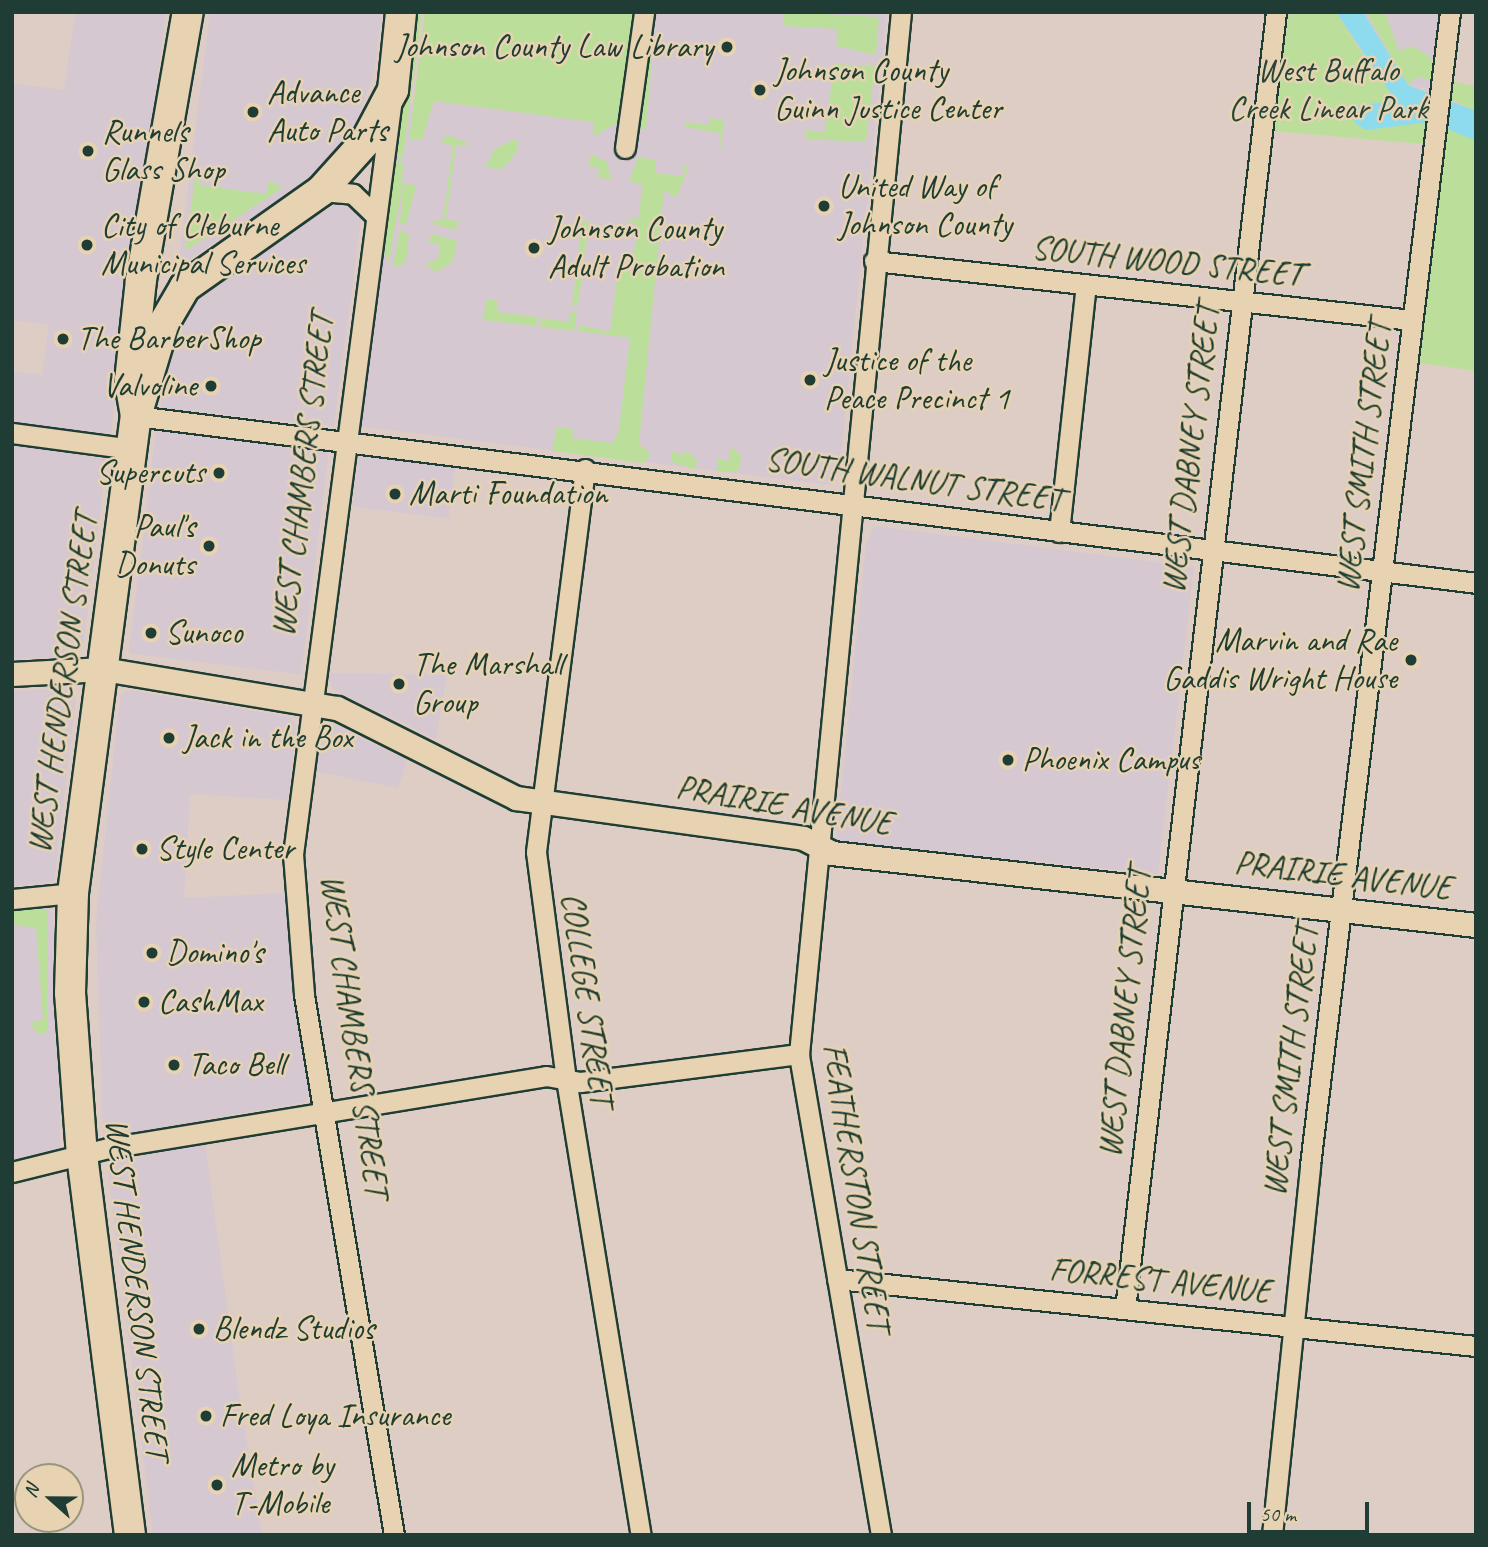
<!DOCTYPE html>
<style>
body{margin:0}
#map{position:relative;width:1488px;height:1547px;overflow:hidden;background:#ddcdc4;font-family:Caveat,sans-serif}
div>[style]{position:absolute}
.built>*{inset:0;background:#d6c8d1;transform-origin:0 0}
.green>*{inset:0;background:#bbdf9a}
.water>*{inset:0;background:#8edbed}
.roads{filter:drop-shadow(2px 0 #1f3d34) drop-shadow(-2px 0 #1f3d34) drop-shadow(0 2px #1f3d34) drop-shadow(0 -2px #1f3d34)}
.minor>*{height:19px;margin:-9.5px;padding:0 9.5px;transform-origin:9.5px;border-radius:9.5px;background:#e7d3b1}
.tertiary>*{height:23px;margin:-11.5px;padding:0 11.5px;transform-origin:11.5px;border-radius:11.5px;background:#e7d3b1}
.primary>*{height:30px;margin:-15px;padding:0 15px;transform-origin:15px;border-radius:15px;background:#e7d3b1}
.dots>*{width:19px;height:19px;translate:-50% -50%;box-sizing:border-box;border:4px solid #e7d3b1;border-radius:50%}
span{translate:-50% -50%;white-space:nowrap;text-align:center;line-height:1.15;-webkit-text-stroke:5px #e7d3b1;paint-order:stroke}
.poi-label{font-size:33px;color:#1f3d34}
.right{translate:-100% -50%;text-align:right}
.left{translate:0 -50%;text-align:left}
.park-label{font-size:33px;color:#274539}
.street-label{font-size:33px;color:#1f3d34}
.frame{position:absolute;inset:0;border:14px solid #1f3d34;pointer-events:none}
.north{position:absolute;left:14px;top:1463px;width:70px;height:70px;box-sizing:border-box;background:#e7d3b1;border:2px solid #97977f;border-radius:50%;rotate:291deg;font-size:19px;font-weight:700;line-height:28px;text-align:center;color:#1f3d34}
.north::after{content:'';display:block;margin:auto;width:24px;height:32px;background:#1f3d34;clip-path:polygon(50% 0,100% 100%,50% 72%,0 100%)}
.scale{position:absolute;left:1247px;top:1502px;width:122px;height:32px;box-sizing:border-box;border:4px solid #1f3d34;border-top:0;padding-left:9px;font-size:21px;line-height:24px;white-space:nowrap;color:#1f3d34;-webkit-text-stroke:5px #e7d3b1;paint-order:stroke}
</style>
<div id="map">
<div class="built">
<i style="clip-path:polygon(75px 12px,166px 12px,111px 432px,105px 434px,12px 423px,12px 371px,42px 375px,49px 325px,12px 320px,12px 83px,64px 90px)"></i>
<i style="clip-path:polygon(210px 12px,382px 12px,373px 78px,349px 140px,323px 170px,178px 267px)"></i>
<i style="clip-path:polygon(633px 12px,887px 12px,839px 474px,831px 485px,358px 426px,403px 104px,434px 101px,617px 124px)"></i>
<i style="clip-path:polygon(1363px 12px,1439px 12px,1429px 89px,1408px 85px)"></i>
<i style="clip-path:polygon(346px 198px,362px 212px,334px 426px,161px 408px,166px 358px,195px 300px,222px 276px)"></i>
<i style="left:156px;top:430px;width:174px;height:225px;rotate:7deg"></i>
<i style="clip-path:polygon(12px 444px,107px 459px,83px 647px,71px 656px,12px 659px)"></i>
<i style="left:359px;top:455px;width:97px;height:52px;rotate:7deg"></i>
<i style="clip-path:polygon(875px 526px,1194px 567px,1158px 874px,836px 841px,866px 543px)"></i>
<i style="clip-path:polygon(326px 673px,447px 675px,436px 739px,334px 690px)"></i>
<i style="clip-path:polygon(71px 688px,76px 699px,54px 881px,12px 887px,12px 691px)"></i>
<i style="clip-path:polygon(128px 690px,290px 717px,296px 726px,288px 800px,190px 794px,184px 898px,285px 893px,310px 1092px,305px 1102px,111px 1136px,103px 1132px,96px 923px,117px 722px,121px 695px)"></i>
<i style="clip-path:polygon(331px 724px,407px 760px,398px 788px,314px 771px,318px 735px)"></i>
<i style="clip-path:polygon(46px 905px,53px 914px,61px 1151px,12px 1165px,12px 910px)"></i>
<i style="clip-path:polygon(205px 1142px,237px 1381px,262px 1535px,153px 1535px,107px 1164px)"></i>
</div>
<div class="green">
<i style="clip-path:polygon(418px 12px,422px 12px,403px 158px,393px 156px)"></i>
<i style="clip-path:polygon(425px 12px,633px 12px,617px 123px,594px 136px,593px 122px,434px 101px,422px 140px,409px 139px)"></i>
<i style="clip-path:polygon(784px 12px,879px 17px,876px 55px,836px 46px,838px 29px,784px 26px)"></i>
<i style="clip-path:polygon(1289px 12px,1336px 12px,1374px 72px,1476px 141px,1476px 371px,1420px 363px,1445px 152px,1423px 144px,1274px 131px)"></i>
<i style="clip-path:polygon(1366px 12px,1386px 15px,1399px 51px,1412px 46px,1428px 55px,1436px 67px,1432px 80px,1416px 77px,1408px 85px)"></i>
<i style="clip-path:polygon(652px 58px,646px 129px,641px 130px,648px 59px)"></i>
<i style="clip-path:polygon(834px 64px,875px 66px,866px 142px,805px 139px,806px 130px,825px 132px)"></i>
<i style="clip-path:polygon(1452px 82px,1476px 86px,1476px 111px,1450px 99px)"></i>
<i style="clip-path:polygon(710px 118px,724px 120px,720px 151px,719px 133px,685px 127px,685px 122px,709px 125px)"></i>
<i style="clip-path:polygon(448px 135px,470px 144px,456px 146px,446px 219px,459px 222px,454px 230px,430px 223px,443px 219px,453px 146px,440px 141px)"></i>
<i style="clip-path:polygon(512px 140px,519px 141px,517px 150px,509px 162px,501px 169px,485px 167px,495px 149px)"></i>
<i style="clip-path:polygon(591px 154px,607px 162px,611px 179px,598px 178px,599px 168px,589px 167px)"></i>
<i style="clip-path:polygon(638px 157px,656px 160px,656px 173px,683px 176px,685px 164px,689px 167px,676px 198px,664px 190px,639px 444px,651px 453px,644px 463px,553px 451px,556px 427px,573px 429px,572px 438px,613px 443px,619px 429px,630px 338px,578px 331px,579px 325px,610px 332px,618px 272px,631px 271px,638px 225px,624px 220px,638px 219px,643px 185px,629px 181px)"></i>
<i style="clip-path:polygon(392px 161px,403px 162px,402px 188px,389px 262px,382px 249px)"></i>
<i style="clip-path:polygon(196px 171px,200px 185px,266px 194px,269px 180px,282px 188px,185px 251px)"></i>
<i style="clip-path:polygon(403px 182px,416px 186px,406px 225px,400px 223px)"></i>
<i style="clip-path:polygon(582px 221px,589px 222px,578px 305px,572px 305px)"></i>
<i style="clip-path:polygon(400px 230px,409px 235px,406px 261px,398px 267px,393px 265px)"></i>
<i style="clip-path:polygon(433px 234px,457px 241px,453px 261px,437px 272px,424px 264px,438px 259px,440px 245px,427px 241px)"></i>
<i style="clip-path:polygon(486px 299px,498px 301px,497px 312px,538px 317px,537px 326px,483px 320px)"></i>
<i style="clip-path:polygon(571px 311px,577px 311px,574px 331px,540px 327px,542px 318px,569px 322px)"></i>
<i style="clip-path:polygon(731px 447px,742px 456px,738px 471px,717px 471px,717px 457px,728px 462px)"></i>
<i style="clip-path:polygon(685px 450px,697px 459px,695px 469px,672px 462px,672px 451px,683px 456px)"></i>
<i style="clip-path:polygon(42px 907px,48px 912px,47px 1031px,39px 1035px,30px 1023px,43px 1019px,36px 928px,15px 925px,12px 912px)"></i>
</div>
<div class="water">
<i style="clip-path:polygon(1336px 12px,1363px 12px,1408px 85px,1476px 111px,1476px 141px,1431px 122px,1366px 130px,1356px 124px,1351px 115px,1357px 106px,1395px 100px)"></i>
</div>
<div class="roads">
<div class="minor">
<i style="left:391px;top:106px;width:754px;rotate:97.46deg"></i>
<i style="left:293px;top:854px;width:141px;rotate:85.5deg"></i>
<i style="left:304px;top:995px;width:547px;rotate:80.54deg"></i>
<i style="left:625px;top:148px;width:137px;rotate:-82deg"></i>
<i style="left:321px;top:191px;width:32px;rotate:5deg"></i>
<i style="left:353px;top:194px;width:28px;rotate:44deg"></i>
<i style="left:874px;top:261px;width:541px;rotate:6.26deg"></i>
<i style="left:136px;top:416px;width:1350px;rotate:7.1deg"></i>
<i style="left:12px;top:433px;width:121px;rotate:7.6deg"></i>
<i style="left:585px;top:469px;width:386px;rotate:97.3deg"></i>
<i style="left:536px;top:852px;width:229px;rotate:82.5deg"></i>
<i style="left:566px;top:1079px;width:462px;rotate:80.7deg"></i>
<i style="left:1059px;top:532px;width:249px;rotate:-83.8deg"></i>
<i style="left:12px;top:899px;width:61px;rotate:-5.6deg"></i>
<i style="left:12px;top:1172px;width:99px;rotate:-14deg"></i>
<i style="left:108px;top:1148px;width:444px;rotate:-9.3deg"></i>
<i style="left:546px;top:1076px;width:35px;rotate:10deg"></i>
<i style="left:580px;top:1082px;width:221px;rotate:-7.3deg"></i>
<i style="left:837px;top:1279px;width:643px;rotate:5.99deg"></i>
<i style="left:1125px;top:1309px;width:1306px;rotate:-83.36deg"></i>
<i style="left:881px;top:1535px;width:488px;rotate:-99.7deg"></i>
<i style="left:799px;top:1054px;width:1047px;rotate:-84.41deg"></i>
<i style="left:1272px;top:1535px;width:372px;rotate:-84.1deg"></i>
<i style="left:1310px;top:1165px;width:1161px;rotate:-83.08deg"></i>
</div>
<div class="tertiary">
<i style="left:12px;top:674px;width:91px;rotate:-3.1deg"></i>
<i style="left:103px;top:669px;width:237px;rotate:9.5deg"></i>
<i style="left:337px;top:708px;width:200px;rotate:26.7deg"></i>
<i style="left:516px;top:798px;width:290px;rotate:7.9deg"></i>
<i style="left:803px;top:838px;width:33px;rotate:27deg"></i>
<i style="left:832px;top:853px;width:648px;rotate:6.38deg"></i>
</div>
<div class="primary">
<i style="left:136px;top:416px;width:97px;rotate:-73.2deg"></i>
<i style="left:164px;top:323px;width:42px;rotate:-59.7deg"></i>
<i style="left:185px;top:287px;width:166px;rotate:-35.2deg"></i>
<i style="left:321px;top:191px;width:67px;rotate:-48deg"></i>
<i style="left:366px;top:141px;width:58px;rotate:-62.1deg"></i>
<i style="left:393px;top:90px;width:78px;rotate:-84.1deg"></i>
<i style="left:130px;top:1535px;width:382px;rotate:-97.2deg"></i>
<i style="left:82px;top:1156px;width:163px;rotate:-94.2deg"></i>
<i style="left:70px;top:993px;width:100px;rotate:-88.3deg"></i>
<i style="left:73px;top:893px;width:481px;rotate:-82.5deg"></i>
<i style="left:136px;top:416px;width:36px;rotate:-100deg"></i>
<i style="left:130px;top:381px;width:102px;rotate:-83.8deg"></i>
<i style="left:141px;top:280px;width:272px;rotate:-80.1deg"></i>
</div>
</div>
<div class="dots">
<i style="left:727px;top:47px;background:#1f3d34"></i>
<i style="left:760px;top:90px;background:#1f3d34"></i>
<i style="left:253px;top:112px;background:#1f3d34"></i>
<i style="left:88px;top:151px;background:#1f3d34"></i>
<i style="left:824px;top:206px;background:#1f3d34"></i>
<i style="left:87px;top:245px;background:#1f3d34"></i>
<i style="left:534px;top:248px;background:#1f3d34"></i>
<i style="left:63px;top:339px;background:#1f3d34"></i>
<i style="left:810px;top:380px;background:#1f3d34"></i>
<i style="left:211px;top:386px;background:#1f3d34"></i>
<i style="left:219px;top:473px;background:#1f3d34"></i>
<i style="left:395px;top:494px;background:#1f3d34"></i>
<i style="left:209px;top:546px;background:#1f3d34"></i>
<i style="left:151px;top:633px;background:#1f3d34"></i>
<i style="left:1411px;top:660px;background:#1f3d34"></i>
<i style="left:399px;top:684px;background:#1f3d34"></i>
<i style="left:169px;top:738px;background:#1f3d34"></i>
<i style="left:1008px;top:760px;background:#1f3d34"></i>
<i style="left:142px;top:849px;background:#1f3d34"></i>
<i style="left:152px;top:953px;background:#1f3d34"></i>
<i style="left:144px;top:1002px;background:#1f3d34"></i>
<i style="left:174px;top:1065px;background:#1f3d34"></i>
<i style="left:199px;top:1329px;background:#1f3d34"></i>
<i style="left:206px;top:1416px;background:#1f3d34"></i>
<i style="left:217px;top:1485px;background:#1f3d34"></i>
</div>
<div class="poi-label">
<span class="right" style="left:713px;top:47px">Johnson County Law Library</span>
<span class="left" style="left:774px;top:90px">Johnson County<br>Guinn Justice Center</span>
<span class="left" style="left:267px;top:112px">Advance<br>Auto Parts</span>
<span class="left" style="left:102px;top:151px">Runnels<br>Glass Shop</span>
<span class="left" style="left:838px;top:206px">United Way of<br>Johnson County</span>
<span class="left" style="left:101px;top:245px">City of Cleburne<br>Municipal Services</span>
<span class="left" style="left:548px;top:248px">Johnson County<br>Adult Probation</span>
<span class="left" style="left:77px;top:339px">The BarberShop</span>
<span class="left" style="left:824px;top:380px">Justice of the<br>Peace Precinct 1</span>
<span class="right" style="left:197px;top:386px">Valvoline</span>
<span class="right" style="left:205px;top:473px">Supercuts</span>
<span class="left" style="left:409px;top:494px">Marti Foundation</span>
<span class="right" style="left:195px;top:546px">Paul's<br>Donuts</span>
<span class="left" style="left:165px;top:633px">Sunoco</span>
<span class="right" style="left:1397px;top:660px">Marvin and Rae<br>Gaddis Wright House</span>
<span class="left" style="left:413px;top:684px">The Marshall<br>Group</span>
<span class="left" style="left:183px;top:738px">Jack in the Box</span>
<span class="left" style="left:1022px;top:760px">Phoenix Campus</span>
<span class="left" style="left:156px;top:849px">Style Center</span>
<span class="left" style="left:166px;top:953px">Domino's</span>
<span class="left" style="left:158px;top:1002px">CashMax</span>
<span class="left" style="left:188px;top:1065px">Taco Bell</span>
<span class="left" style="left:213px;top:1329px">Blendz Studios</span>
<span class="left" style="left:220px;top:1416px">Fred Loya Insurance</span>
<span class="left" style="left:231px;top:1485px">Metro by<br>T-Mobile</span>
</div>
<div class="park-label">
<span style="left:1328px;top:90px">West Buffalo<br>Creek Linear Park</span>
</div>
<div class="street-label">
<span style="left:1167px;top:262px;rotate:6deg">SOUTH WOOD STREET</span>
<span style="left:1191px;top:449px;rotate:-83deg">WEST DABNEY STREET</span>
<span style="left:1364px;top:457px;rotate:-83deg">WEST SMITH STREET</span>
<span style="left:303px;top:475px;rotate:-83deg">WEST CHAMBERS STREET</span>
<span style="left:914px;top:480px;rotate:8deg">SOUTH WALNUT STREET</span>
<span style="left:63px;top:683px;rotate:-82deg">WEST HENDERSON STREET</span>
<span style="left:784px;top:806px;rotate:10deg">PRAIRIE AVENUE</span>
<span style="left:1343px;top:876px;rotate:7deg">PRAIRIE AVENUE</span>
<span style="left:587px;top:999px;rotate:82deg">COLLEGE STREET</span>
<span style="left:1125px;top:1013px;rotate:-84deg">WEST DABNEY STREET</span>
<span style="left:354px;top:1036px;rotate:82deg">WEST CHAMBERS STREET</span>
<span style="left:1291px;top:1061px;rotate:-83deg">WEST SMITH STREET</span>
<span style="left:856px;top:1187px;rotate:81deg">FEATHERSTON STREET</span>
<span style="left:1160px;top:1281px;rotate:6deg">FORREST AVENUE</span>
<span style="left:137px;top:1289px;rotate:83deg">WEST HENDERSON STREET</span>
</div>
<div class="frame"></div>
<div class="north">N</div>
<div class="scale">50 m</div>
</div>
